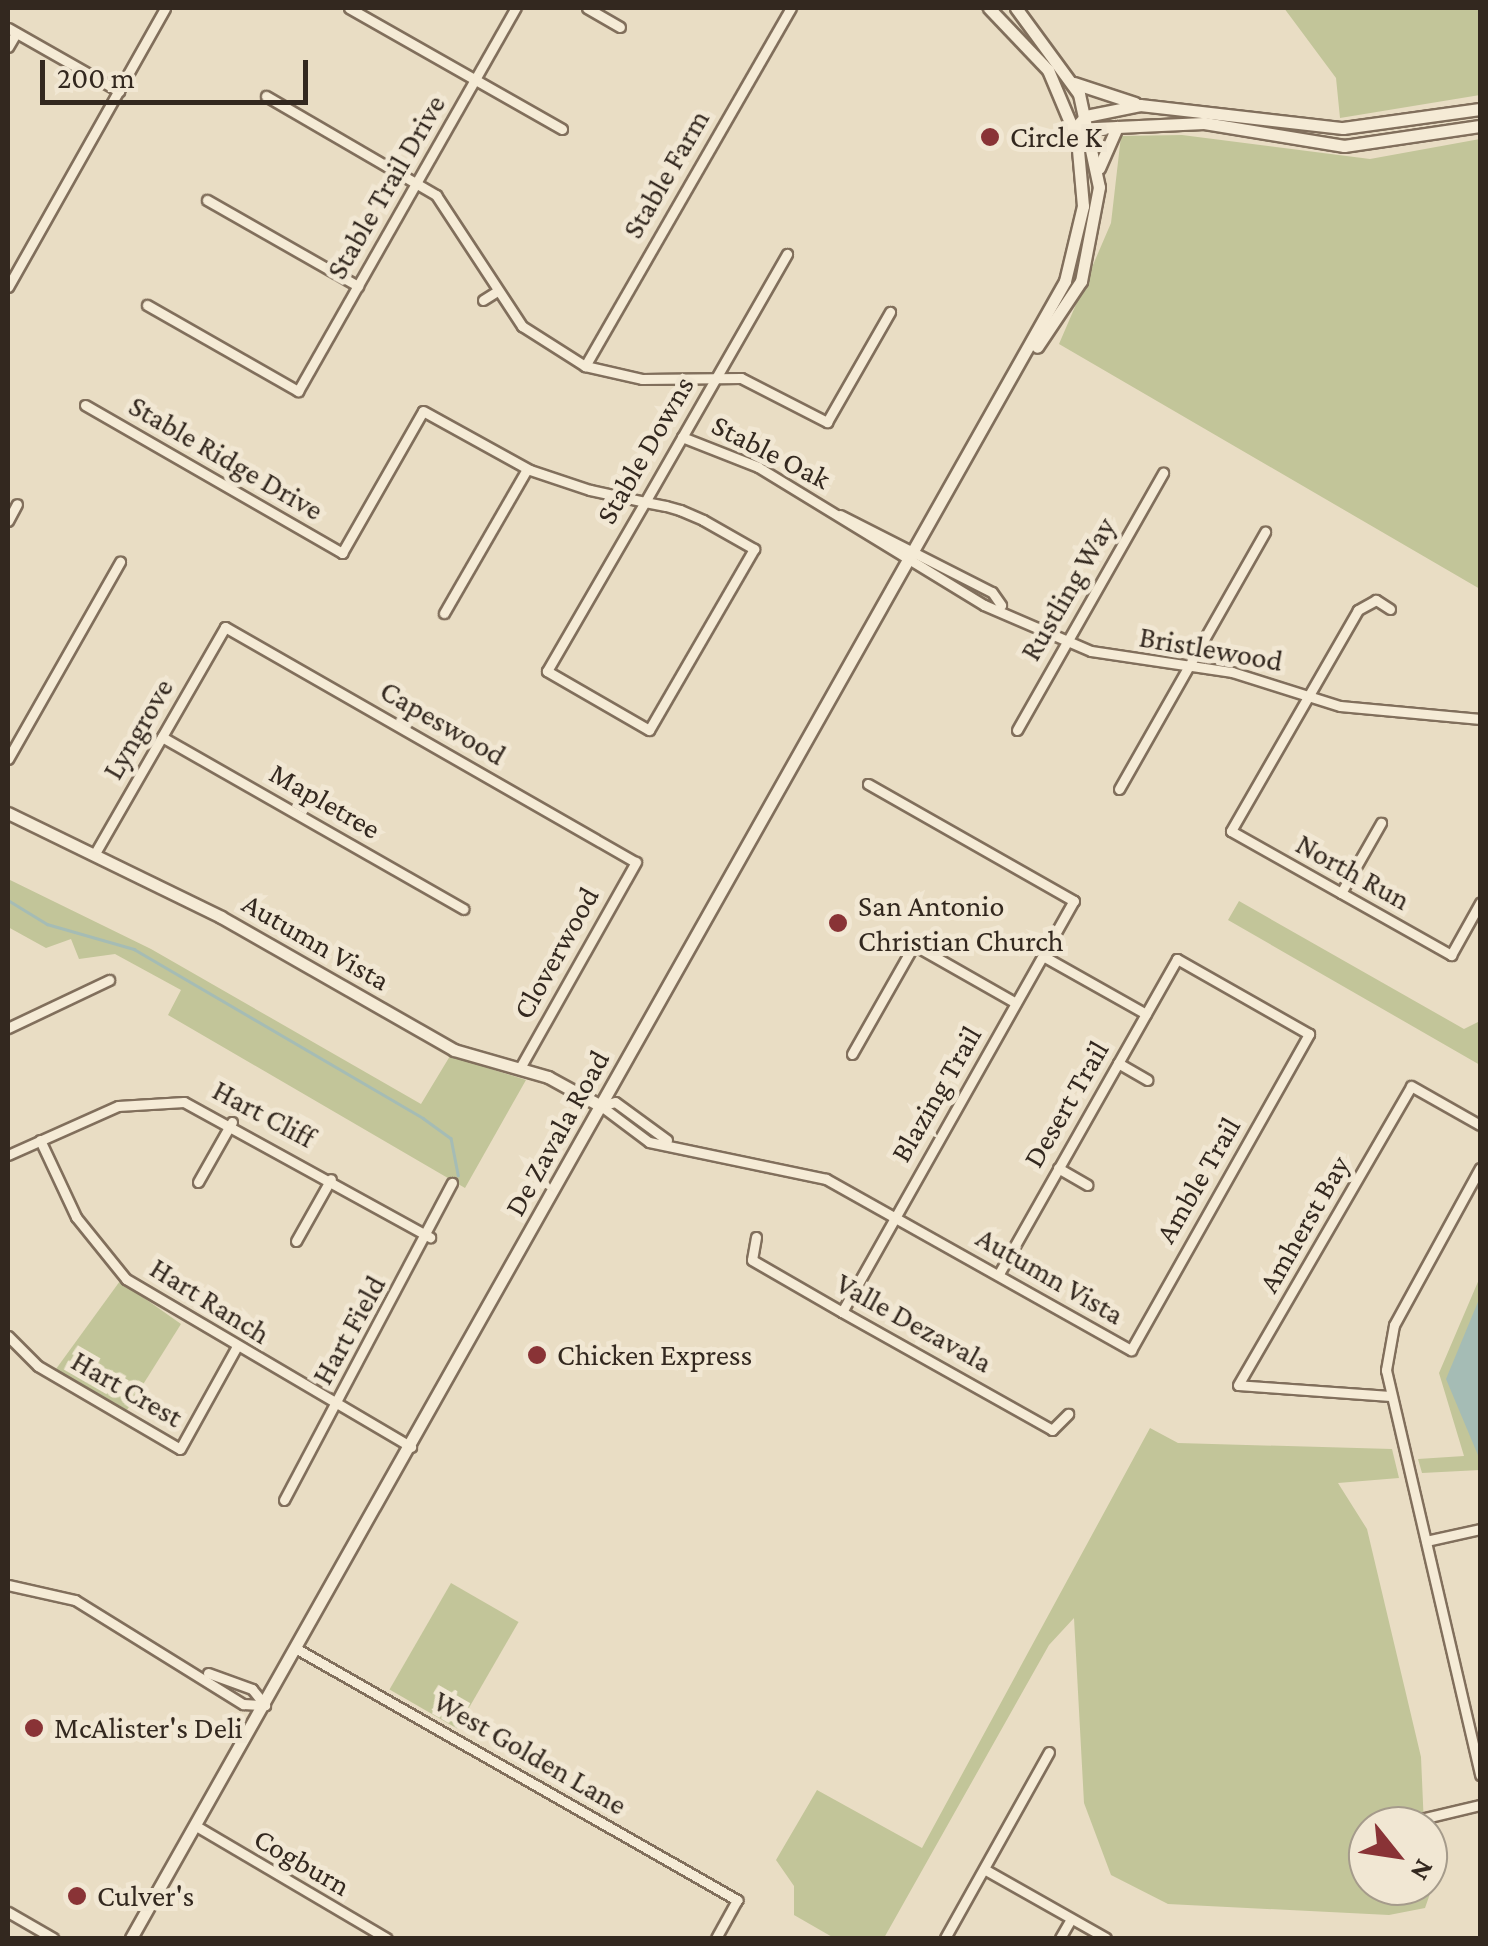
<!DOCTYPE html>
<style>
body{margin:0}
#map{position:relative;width:1488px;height:1946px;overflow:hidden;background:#e9ddc4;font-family:"Crimson Pro",serif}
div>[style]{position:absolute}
.green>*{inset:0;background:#c2c599;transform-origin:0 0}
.water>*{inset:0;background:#a5bcb5}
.stream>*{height:2.5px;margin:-1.25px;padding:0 1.25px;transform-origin:1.25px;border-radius:1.25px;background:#a5bcb5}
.roads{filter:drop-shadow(2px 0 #816f5c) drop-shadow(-2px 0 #816f5c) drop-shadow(0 2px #816f5c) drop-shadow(0 -2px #816f5c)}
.street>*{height:9px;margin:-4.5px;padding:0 4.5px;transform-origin:4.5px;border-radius:4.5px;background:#f5ebd6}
.secondary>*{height:11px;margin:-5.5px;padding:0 5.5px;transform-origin:5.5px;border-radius:5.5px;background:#f5ebd6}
.dots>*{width:28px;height:28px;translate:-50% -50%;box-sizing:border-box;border:5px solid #f1e7d3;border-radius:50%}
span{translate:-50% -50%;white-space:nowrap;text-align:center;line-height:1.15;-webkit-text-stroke:10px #f1e7d3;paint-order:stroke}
.poi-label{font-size:30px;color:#33281f}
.left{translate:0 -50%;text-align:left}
.street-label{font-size:30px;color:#33281f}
.frame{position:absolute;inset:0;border:10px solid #33281f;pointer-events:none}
.north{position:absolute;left:1348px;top:1806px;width:100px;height:100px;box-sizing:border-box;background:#f1e7d3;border:2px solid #a59b8b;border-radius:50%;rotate:120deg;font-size:28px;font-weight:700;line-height:40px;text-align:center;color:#33281f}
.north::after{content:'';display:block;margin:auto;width:35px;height:45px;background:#893336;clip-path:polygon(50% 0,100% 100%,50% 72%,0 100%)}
.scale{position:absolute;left:40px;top:60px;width:268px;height:45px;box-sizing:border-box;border:5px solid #33281f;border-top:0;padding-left:12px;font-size:30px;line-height:35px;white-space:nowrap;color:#33281f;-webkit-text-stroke:8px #f1e7d3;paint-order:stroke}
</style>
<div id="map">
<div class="green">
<i style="clip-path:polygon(1284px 8px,1480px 8px,1480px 95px,1340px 118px,1336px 78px)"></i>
<i style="clip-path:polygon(1182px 135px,1370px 159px,1480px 139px,1480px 589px,1059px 344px,1111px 223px,1121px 136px)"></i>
<i style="clip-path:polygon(8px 879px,151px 949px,421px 1104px,450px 1056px,526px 1080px,465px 1188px,168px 1015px,181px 990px,115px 954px,79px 959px,71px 939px,46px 948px,8px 927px)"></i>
<i style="clip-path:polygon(1239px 901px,1464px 1029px,1480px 1021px,1480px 1065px,1228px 920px)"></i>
<i style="clip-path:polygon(1480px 1277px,1480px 1470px,1422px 1473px,1418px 1459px,1464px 1456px,1439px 1373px)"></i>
<i style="clip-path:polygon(120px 1281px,181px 1324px,127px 1410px,56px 1369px)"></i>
<i style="clip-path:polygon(1150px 1428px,1178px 1443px,1392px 1449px,1399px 1478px,1338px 1483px,1367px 1529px,1421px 1757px,1424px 1826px,1368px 1826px,1368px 1886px,1428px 1886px,1428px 1841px,1439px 1868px,1425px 1908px,1389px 1915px,1168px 1904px,1111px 1875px,1084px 1803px,1074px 1618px,1049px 1645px,884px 1938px,834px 1938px,794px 1915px,794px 1886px,776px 1860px,817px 1790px,922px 1848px)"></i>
<i style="left:451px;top:1583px;width:78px;height:123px;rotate:30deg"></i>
</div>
<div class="water">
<i style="clip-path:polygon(1480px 1297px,1480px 1460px,1446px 1379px)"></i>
</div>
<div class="stream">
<i style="left:8px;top:900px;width:46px;rotate:31.6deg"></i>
<i style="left:47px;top:924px;width:91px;rotate:16deg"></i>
<i style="left:134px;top:949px;width:335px;rotate:30.3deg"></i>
<i style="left:423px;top:1118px;width:34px;rotate:36deg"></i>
<i style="left:451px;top:1138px;width:38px;rotate:79deg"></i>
</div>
<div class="roads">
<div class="street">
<i style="left:349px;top:8px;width:245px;rotate:29.6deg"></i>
<i style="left:587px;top:8px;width:38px;rotate:30deg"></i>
<i style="left:8px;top:28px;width:128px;rotate:29.6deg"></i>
<i style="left:8px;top:47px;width:16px;rotate:-60deg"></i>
<i style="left:266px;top:96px;width:197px;rotate:30.2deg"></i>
<i style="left:436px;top:195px;width:157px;rotate:56.7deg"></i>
<i style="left:522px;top:326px;width:75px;rotate:32.4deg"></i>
<i style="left:585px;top:366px;width:58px;rotate:12.8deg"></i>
<i style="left:642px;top:379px;width:99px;rotate:-0.6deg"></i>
<i style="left:741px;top:378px;width:97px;rotate:27.1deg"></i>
<i style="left:827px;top:422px;width:127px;rotate:-60.2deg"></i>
<i style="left:207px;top:200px;width:174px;rotate:29.7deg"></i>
<i style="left:8px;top:287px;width:320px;rotate:-60.6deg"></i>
<i style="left:483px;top:300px;width:15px;rotate:-32deg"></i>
<i style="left:147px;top:305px;width:174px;rotate:29.7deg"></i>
<i style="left:298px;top:391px;width:441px;rotate:-60.4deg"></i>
<i style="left:585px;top:366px;width:413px;rotate:-60.1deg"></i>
<i style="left:85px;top:405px;width:297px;rotate:29.9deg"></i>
<i style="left:342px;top:553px;width:163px;rotate:-60.3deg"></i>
<i style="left:423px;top:411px;width:122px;rotate:28.9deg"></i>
<i style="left:530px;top:470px;width:63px;rotate:18.4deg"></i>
<i style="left:590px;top:490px;width:56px;rotate:12.3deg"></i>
<i style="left:645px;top:502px;width:21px;rotate:11deg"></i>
<i style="left:666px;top:506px;width:15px;rotate:16deg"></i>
<i style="left:680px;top:510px;width:25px;rotate:23deg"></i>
<i style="left:703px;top:520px;width:59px;rotate:29.6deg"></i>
<i style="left:754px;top:549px;width:209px;rotate:120.1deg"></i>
<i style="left:649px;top:730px;width:118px;rotate:-150deg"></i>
<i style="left:547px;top:671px;width:195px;rotate:-59.9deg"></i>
<i style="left:645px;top:502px;width:286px;rotate:-60.2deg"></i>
<i style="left:682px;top:437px;width:82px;rotate:21.5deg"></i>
<i style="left:758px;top:467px;width:265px;rotate:31.4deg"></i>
<i style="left:984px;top:605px;width:116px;rotate:23.3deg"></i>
<i style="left:1091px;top:651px;width:143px;rotate:8.5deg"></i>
<i style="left:1232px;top:672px;width:113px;rotate:17.5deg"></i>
<i style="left:1340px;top:706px;width:141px;rotate:5.3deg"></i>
<i style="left:840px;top:515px;width:170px;rotate:26.9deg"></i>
<i style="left:992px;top:592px;width:16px;rotate:55deg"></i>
<i style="left:8px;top:521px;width:19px;rotate:-62deg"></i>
<i style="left:1390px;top:609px;width:17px;rotate:-147deg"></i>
<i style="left:1376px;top:600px;width:21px;rotate:151deg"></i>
<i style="left:1358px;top:610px;width:255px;rotate:119.9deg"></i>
<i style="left:1231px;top:831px;width:253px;rotate:29.4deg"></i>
<i style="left:1451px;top:955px;width:60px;rotate:-60.9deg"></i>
<i style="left:444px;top:613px;width:166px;rotate:-60deg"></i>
<i style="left:1017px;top:730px;width:296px;rotate:-60.4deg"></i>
<i style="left:162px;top:737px;width:347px;rotate:29.7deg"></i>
<i style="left:8px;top:759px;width:227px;rotate:-60.4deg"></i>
<i style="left:1119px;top:789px;width:296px;rotate:-60.4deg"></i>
<i style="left:94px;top:855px;width:263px;rotate:-60.1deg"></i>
<i style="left:225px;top:627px;width:473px;rotate:29.8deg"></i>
<i style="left:636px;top:862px;width:236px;rotate:119.4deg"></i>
<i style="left:1341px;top:893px;width:81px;rotate:-60.3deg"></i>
<i style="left:1043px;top:956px;width:118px;rotate:29.4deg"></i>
<i style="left:8px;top:1028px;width:112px;rotate:-25.4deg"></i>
<i style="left:852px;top:1054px;width:125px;rotate:-60.4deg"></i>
<i style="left:914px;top:945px;width:117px;rotate:29.6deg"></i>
<i style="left:1118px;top:1063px;width:34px;rotate:30deg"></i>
<i style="left:40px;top:1140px;width:85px;rotate:64.9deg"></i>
<i style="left:76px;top:1217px;width:80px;rotate:51.1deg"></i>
<i style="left:126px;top:1279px;width:331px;rotate:30.5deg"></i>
<i style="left:667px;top:1140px;width:64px;rotate:-143.8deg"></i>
<i style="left:615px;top:1102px;width:15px;rotate:164deg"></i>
<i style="left:601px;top:1106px;width:60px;rotate:36.9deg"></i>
<i style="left:649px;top:1142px;width:181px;rotate:11.8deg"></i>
<i style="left:826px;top:1179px;width:350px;rotate:29.3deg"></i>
<i style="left:1131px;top:1350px;width:363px;rotate:-60.6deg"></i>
<i style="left:1309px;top:1034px;width:152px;rotate:-150.4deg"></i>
<i style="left:1177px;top:959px;width:363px;rotate:119.5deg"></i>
<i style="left:8px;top:1155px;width:120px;rotate:-24deg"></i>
<i style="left:118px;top:1106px;width:66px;rotate:-3.5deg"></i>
<i style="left:184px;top:1102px;width:281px;rotate:28.8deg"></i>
<i style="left:1058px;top:1168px;width:34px;rotate:30deg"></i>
<i style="left:1480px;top:1168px;width:179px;rotate:118.7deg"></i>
<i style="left:1394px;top:1325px;width:46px;rotate:100.1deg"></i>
<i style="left:1386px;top:1370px;width:416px;rotate:76.9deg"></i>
<i style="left:198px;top:1182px;width:69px;rotate:-60.5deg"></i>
<i style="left:756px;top:1237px;width:23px;rotate:100deg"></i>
<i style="left:752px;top:1260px;width:104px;rotate:30deg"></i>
<i style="left:842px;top:1312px;width:241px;rotate:29.3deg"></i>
<i style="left:1052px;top:1430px;width:23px;rotate:-45deg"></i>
<i style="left:296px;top:1241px;width:71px;rotate:-60.6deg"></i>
<i style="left:842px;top:1312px;width:472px;rotate:-60.6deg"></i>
<i style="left:1074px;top:901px;width:237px;rotate:-150.4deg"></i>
<i style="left:8px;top:1336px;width:42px;rotate:45deg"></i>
<i style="left:38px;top:1366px;width:164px;rotate:30.3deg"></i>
<i style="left:180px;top:1449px;width:115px;rotate:-61deg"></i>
<i style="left:1390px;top:1396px;width:152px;rotate:-175.9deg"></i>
<i style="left:1238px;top:1385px;width:345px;rotate:-59.9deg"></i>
<i style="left:1411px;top:1086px;width:79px;rotate:29.5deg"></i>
<i style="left:284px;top:1500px;width:359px;rotate:-62.1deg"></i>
<i style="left:1426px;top:1541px;width:55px;rotate:-12.5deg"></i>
<i style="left:8px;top:1585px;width:69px;rotate:12.6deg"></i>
<i style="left:75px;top:1600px;width:198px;rotate:31.8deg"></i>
<i style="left:243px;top:1704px;width:22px;rotate:3deg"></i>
<i style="left:297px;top:1649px;width:507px;rotate:29.7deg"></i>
<i style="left:737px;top:1900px;width:43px;rotate:118.9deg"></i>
<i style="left:208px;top:1673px;width:47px;rotate:20deg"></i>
<i style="left:252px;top:1689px;width:21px;rotate:51deg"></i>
<i style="left:1421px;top:1819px;width:61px;rotate:-13.3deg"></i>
<i style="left:196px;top:1826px;width:221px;rotate:30.5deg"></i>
<i style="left:984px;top:1869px;width:140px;rotate:29.5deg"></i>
<i style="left:8px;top:1912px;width:52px;rotate:30deg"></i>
<i style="left:945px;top:1938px;width:213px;rotate:-60.8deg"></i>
<i style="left:1060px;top:1938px;width:22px;rotate:-60deg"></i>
</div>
<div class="secondary">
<i style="left:1016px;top:8px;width:107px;rotate:53.8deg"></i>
<i style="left:1079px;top:94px;width:95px;rotate:77.9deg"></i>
<i style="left:1099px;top:187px;width:96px;rotate:100.8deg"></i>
<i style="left:1081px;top:281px;width:79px;rotate:123.7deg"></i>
<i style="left:1074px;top:83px;width:64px;rotate:18.2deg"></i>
<i style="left:1074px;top:129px;width:18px;rotate:-47deg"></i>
<i style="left:1086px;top:116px;width:55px;rotate:-11.5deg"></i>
<i style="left:1140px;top:105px;width:204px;rotate:6.5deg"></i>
<i style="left:1343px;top:128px;width:138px;rotate:-7.9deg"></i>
<i style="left:1074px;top:129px;width:130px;rotate:-2.6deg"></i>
<i style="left:1204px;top:123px;width:142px;rotate:9.3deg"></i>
<i style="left:1344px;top:146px;width:137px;rotate:-8.4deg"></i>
<i style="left:1099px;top:168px;width:45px;rotate:-66.3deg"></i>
<i style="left:8px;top:813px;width:237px;rotate:26deg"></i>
<i style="left:221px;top:917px;width:268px;rotate:29.7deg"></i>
<i style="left:454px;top:1050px;width:98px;rotate:16deg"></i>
<i style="left:548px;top:1077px;width:60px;rotate:28.7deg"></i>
<i style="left:131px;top:1938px;width:1902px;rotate:-60.59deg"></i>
<i style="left:1065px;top:281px;width:77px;rotate:-76.5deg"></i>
<i style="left:1083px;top:206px;width:67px;rotate:-95.1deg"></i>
<i style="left:1077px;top:139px;width:75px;rotate:-112.8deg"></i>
<i style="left:1048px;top:70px;width:86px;rotate:-133.6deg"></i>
</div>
</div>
<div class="dots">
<i style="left:990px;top:137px;background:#893336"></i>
<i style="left:838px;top:923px;background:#893336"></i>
<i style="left:537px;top:1355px;background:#893336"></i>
<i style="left:34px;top:1728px;background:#893336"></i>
<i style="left:77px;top:1896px;background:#893336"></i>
</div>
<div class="poi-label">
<span class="left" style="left:1010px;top:137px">Circle K</span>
<span class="left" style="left:858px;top:923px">San Antonio<br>Christian Church</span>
<span class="left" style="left:557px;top:1355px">Chicken Express</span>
<span class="left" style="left:54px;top:1728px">McAlister's Deli</span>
<span class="left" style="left:97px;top:1896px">Culver's</span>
</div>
<div class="street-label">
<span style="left:666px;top:174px;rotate:-60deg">Stable Farm</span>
<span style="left:386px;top:187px;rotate:-60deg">Stable Trail Drive</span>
<span style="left:645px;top:450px;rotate:-60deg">Stable Downs</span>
<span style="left:771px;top:452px;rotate:27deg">Stable Oak</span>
<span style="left:226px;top:458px;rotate:30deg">Stable Ridge Drive</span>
<span style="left:1068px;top:589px;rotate:-60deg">Rustling Way</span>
<span style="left:1211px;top:649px;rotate:10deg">Bristlewood</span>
<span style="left:443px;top:723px;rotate:30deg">Capeswood</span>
<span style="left:138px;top:729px;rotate:-60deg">Lyngrove</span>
<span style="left:325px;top:801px;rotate:30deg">Mapletree</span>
<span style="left:1353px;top:872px;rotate:29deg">North Run</span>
<span style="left:316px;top:942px;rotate:30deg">Autumn Vista</span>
<span style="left:556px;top:953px;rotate:-61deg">Cloverwood</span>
<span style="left:936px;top:1094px;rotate:-60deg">Blazing Trail</span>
<span style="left:1066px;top:1104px;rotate:-60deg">Desert Trail</span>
<span style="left:264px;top:1114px;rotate:28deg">Hart Cliff</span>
<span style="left:557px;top:1133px;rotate:-61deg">De Zavala Road</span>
<span style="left:1198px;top:1180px;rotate:-60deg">Amble Trail</span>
<span style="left:1304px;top:1224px;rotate:-60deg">Amherst Bay</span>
<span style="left:1050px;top:1276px;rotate:30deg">Autumn Vista</span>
<span style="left:210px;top:1301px;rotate:32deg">Hart Ranch</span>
<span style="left:914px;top:1323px;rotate:29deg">Valle Dezavala</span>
<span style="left:349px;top:1330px;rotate:-61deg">Hart Field</span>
<span style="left:127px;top:1389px;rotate:30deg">Hart Crest</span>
<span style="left:530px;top:1753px;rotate:30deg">West Golden Lane</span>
<span style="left:302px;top:1862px;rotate:30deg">Cogburn</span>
</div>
<div class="frame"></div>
<div class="north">N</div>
<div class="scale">200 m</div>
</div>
